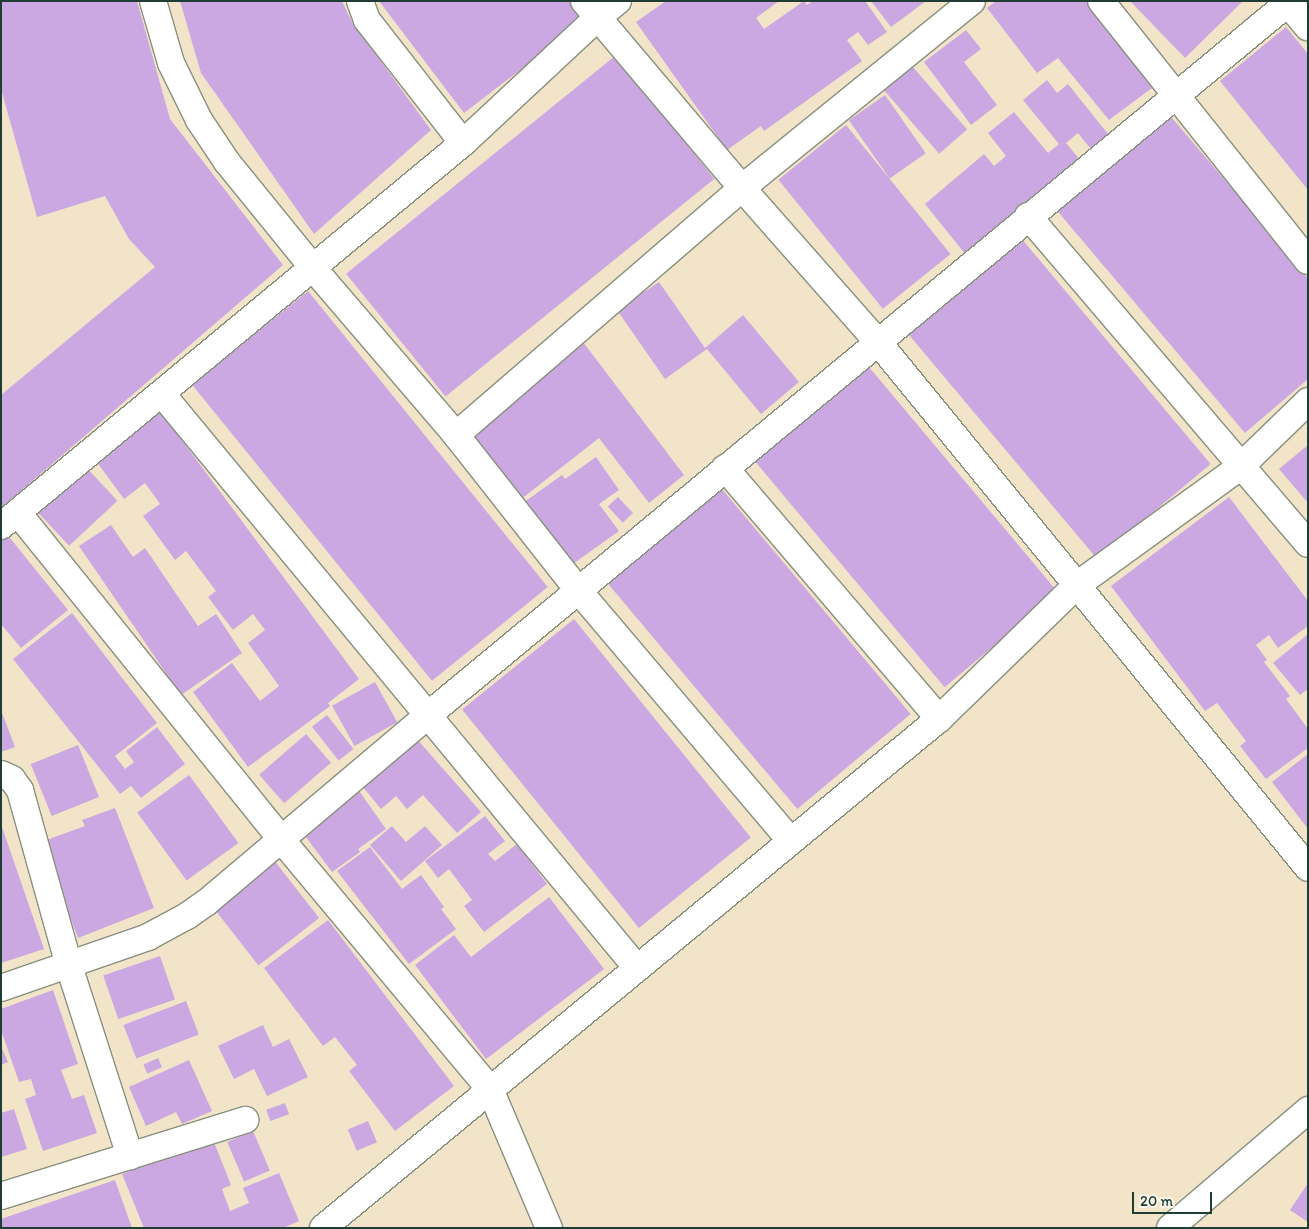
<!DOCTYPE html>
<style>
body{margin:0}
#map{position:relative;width:1309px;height:1229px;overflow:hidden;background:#f1e4c8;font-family:Itim,sans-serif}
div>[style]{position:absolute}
.building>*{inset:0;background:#cca8e2;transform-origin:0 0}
.roads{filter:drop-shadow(1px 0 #88907e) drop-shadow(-1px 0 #88907e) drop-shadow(0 1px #88907e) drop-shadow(0 -1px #88907e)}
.minor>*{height:26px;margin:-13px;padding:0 13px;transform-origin:13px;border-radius:13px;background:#fff}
.tertiary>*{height:28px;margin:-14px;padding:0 14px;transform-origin:14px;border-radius:14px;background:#fff}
span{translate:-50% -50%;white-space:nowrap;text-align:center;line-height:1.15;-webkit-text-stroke:4px #fbf7ec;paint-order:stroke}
.frame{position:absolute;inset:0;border:2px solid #1f3d34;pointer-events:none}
.scale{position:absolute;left:1132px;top:1192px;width:80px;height:22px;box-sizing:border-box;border:2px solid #1f3d34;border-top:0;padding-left:6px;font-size:15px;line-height:18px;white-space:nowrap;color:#1f3d34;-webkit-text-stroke:4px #fbf7ec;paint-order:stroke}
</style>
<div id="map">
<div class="building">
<i style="clip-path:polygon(1px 1px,137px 1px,170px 119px,283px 265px,1px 508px,1px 395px,155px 267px,129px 239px,105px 196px,37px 217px,1px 89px)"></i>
<i style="clip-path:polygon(180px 1px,342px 1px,352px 22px,431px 130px,314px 234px,201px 73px)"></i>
<i style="clip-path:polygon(379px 1px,571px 1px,585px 20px,464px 113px)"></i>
<i style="clip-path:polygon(666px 1px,779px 1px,756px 18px,764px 29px,804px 1px,807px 5px,813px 1px,865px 1px,887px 32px,868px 45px,858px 32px,847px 40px,862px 61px,764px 131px,761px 126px,727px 150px,636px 22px)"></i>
<i style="clip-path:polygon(871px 1px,926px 1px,891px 27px)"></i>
<i style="clip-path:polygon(996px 1px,1086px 1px,1152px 88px,1109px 120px,1058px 58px,1037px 73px,987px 8px)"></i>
<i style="clip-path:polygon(1130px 1px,1243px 1px,1185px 58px)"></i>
<i style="clip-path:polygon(1286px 27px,1308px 54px,1308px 190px,1220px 81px)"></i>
<i style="clip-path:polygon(966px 30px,981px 49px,964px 62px,997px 105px,971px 125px,924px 62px)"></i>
<i style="left:615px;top:56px;width:158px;height:346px;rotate:51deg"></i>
<i style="left:912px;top:66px;width:84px;height:37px;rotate:49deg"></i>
<i style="clip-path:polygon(1047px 80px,1057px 93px,1068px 84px,1108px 134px,1090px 148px,1078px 133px,1066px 143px,1081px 161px,966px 255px,925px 204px,984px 154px,994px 166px,1006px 156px,988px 133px,1014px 112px,1048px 153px,1059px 144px,1023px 100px)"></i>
<i style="left:885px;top:95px;width:71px;height:44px;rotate:55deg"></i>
<i style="clip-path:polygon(1167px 112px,1308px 278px,1308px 379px,1245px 433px,1054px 207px)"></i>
<i style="left:846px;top:125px;width:166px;height:87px;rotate:51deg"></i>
<i style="left:1021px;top:238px;width:295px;height:148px;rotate:50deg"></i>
<i style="clip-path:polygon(659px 282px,705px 348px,743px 315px,799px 382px,761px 414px,707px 349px,665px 379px,617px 310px)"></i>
<i style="left:308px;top:291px;width:381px;height:149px;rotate:51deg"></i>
<i style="clip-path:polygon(583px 342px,684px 475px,649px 503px,599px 438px,520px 500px,471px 437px)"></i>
<i style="left:869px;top:367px;width:294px;height:148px;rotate:50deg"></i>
<i style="clip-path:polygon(158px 408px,359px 679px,328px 703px,330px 706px,248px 767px,193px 692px,232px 663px,260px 701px,279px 686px,248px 643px,265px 630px,253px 614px,233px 630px,208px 597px,216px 591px,186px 551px,175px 560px,143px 516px,160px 504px,145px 483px,124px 499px,93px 457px)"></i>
<i style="clip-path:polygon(1308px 445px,1308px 503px,1279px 469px)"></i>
<i style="clip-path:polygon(596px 457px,619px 490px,599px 504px,619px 531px,570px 566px,523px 503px,562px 475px,565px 479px)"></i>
<i style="left:84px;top:465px;width:49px;height:66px;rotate:47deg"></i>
<i style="left:721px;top:488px;width:295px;height:148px;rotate:50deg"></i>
<i style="left:618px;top:497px;width:22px;height:14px;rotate:47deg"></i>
<i style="clip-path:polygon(1229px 497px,1308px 601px,1308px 626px,1278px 648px,1269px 635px,1256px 645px,1267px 660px,1264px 662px,1290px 696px,1286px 699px,1308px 729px,1308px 748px,1266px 779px,1240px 746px,1246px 741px,1217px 703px,1205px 711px,1111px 586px)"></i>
<i style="clip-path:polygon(111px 525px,133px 557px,145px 548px,198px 626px,216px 614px,242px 653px,181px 695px,79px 546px)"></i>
<i style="clip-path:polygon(6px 533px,68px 610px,21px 648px,1px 624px,1px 537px)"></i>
<i style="clip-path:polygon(72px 613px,157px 723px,115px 756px,125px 769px,134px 762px,126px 751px,157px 727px,185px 764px,141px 798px,131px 786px,120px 794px,13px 659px)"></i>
<i style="left:574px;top:619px;width:281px;height:144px;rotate:51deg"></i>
<i style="clip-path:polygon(1308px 634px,1308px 689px,1300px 695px,1273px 663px)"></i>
<i style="left:375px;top:682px;width:46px;height:49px;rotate:61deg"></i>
<i style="clip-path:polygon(1px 710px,15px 747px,1px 752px)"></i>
<i style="left:327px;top:715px;width:43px;height:19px;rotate:52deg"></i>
<i style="left:306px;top:734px;width:38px;height:62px;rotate:49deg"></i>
<i style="clip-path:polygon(416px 738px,481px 812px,457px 833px,423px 795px,407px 809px,396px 796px,381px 809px,362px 786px)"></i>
<i style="left:78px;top:745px;width:56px;height:51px;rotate:68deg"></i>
<i style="clip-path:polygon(1308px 754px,1308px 829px,1272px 782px)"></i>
<i style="left:189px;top:775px;width:84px;height:64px;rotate:54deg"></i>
<i style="clip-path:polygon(357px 788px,386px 829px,358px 849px,360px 852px,332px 872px,300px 829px)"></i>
<i style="clip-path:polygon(115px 808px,154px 908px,78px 938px,41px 842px,85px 826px,82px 820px)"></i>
<i style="clip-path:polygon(485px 816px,505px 841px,488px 854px,495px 861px,517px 844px,547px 884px,484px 932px,464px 906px,472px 900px,449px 869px,438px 878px,425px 861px)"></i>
<i style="clip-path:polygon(1px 824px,44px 949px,1px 963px)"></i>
<i style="clip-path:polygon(392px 826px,406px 842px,425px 826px,442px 845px,401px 881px,370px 845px)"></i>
<i style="clip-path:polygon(370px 847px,402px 889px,421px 875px,444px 907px,441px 909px,456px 929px,409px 964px,337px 871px)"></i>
<i style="left:273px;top:859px;width:75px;height:77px;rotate:52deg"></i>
<i style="clip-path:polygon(549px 897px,604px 969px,486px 1059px,415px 965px,454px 935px,471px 957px)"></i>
<i style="clip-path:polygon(328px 920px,454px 1086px,395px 1131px,349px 1071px,357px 1065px,335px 1037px,323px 1046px,264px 968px)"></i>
<i style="left:160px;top:956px;width:46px;height:60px;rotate:71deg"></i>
<i style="clip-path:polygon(53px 990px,78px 1064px,61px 1070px,72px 1099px,84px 1095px,97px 1133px,43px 1151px,25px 1099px,36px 1095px,31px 1079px,19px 1082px,1px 1030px,1px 1009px)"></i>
<i style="left:186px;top:1001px;width:36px;height:67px;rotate:69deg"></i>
<i style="clip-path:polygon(263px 1025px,273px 1047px,289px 1039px,308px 1077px,267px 1096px,254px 1069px,234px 1079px,218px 1046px)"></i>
<i style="clip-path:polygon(1px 1046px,8px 1062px,1px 1065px)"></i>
<i style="left:158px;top:1058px;width:10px;height:16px;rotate:66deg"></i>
<i style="clip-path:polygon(189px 1060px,212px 1111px,182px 1124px,176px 1112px,146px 1126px,129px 1087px)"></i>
<i style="left:285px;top:1103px;width:12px;height:20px;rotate:70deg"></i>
<i style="clip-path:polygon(14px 1109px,27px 1149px,1px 1157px,1px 1113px)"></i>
<i style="left:368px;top:1121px;width:23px;height:22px;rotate:67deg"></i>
<i style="left:253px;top:1131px;width:43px;height:28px;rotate:67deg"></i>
<i style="clip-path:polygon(212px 1137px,231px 1185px,222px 1189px,230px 1211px,249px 1203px,243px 1188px,279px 1173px,299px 1221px,283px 1228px,144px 1228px,122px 1174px)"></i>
<i style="clip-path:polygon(115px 1180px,132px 1228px,1px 1228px,1px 1219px)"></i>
<i style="clip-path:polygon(1308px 1183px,1308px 1222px,1290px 1210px)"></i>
</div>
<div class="roads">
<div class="minor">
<i style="left:153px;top:1px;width:65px;rotate:73.8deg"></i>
<i style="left:171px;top:63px;width:64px;rotate:63.8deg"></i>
<i style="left:199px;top:120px;width:50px;rotate:56.3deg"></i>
<i style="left:227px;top:162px;width:136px;rotate:50.9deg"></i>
<i style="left:313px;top:268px;width:220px;rotate:49.4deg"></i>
<i style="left:456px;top:435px;width:197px;rotate:51.8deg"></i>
<i style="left:578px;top:590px;width:329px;rotate:49.7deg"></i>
<i style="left:360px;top:1px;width:20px;rotate:70deg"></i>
<i style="left:367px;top:20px;width:156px;rotate:52deg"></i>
<i style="left:584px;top:1px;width:245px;rotate:49.8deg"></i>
<i style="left:742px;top:188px;width:205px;rotate:48.6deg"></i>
<i style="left:878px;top:342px;width:679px;rotate:50.73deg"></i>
<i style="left:1101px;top:1px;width:332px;rotate:51.5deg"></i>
<i style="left:1028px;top:216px;width:431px;rotate:49.5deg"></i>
<i style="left:162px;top:394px;width:745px;rotate:50.39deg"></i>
<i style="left:456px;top:435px;width:378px;rotate:-40.8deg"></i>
<i style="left:742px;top:188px;width:296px;rotate:-39.1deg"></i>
<i style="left:725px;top:468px;width:330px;rotate:49.5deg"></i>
<i style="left:18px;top:513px;width:417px;rotate:51.1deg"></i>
<i style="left:280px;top:838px;width:327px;rotate:50.1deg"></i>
<i style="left:490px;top:1089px;width:151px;rotate:67deg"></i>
<i style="left:1px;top:526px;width:600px;rotate:-39.66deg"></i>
<i style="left:463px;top:143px;width:183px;rotate:-43deg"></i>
<i style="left:597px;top:18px;width:27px;rotate:-39deg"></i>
<i style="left:1px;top:774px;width:12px;rotate:24deg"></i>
<i style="left:12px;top:779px;width:14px;rotate:54deg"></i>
<i style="left:20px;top:790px;width:183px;rotate:74.4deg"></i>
<i style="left:69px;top:966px;width:200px;rotate:72.2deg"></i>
<i style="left:1px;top:988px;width:156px;rotate:-19.1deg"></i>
<i style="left:148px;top:937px;width:44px;rotate:-28.3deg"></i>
<i style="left:187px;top:916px;width:24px;rotate:-35deg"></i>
<i style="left:207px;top:902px;width:288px;rotate:-40.2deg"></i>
<i style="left:427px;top:716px;width:1118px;rotate:-39.63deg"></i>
<i style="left:1px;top:1196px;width:256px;rotate:-17.3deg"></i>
<i style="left:323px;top:1228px;width:799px;rotate:-39.57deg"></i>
<i style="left:939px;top:719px;width:192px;rotate:-44.2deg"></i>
<i style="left:1077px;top:585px;width:201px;rotate:-35.9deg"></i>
<i style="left:1240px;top:467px;width:95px;rotate:-44.1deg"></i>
<i style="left:1170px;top:1228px;width:182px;rotate:-40.5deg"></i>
</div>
<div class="tertiary">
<i style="left:1287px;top:1px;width:33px;rotate:50deg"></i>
</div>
</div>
<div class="frame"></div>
<div class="scale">20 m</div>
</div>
